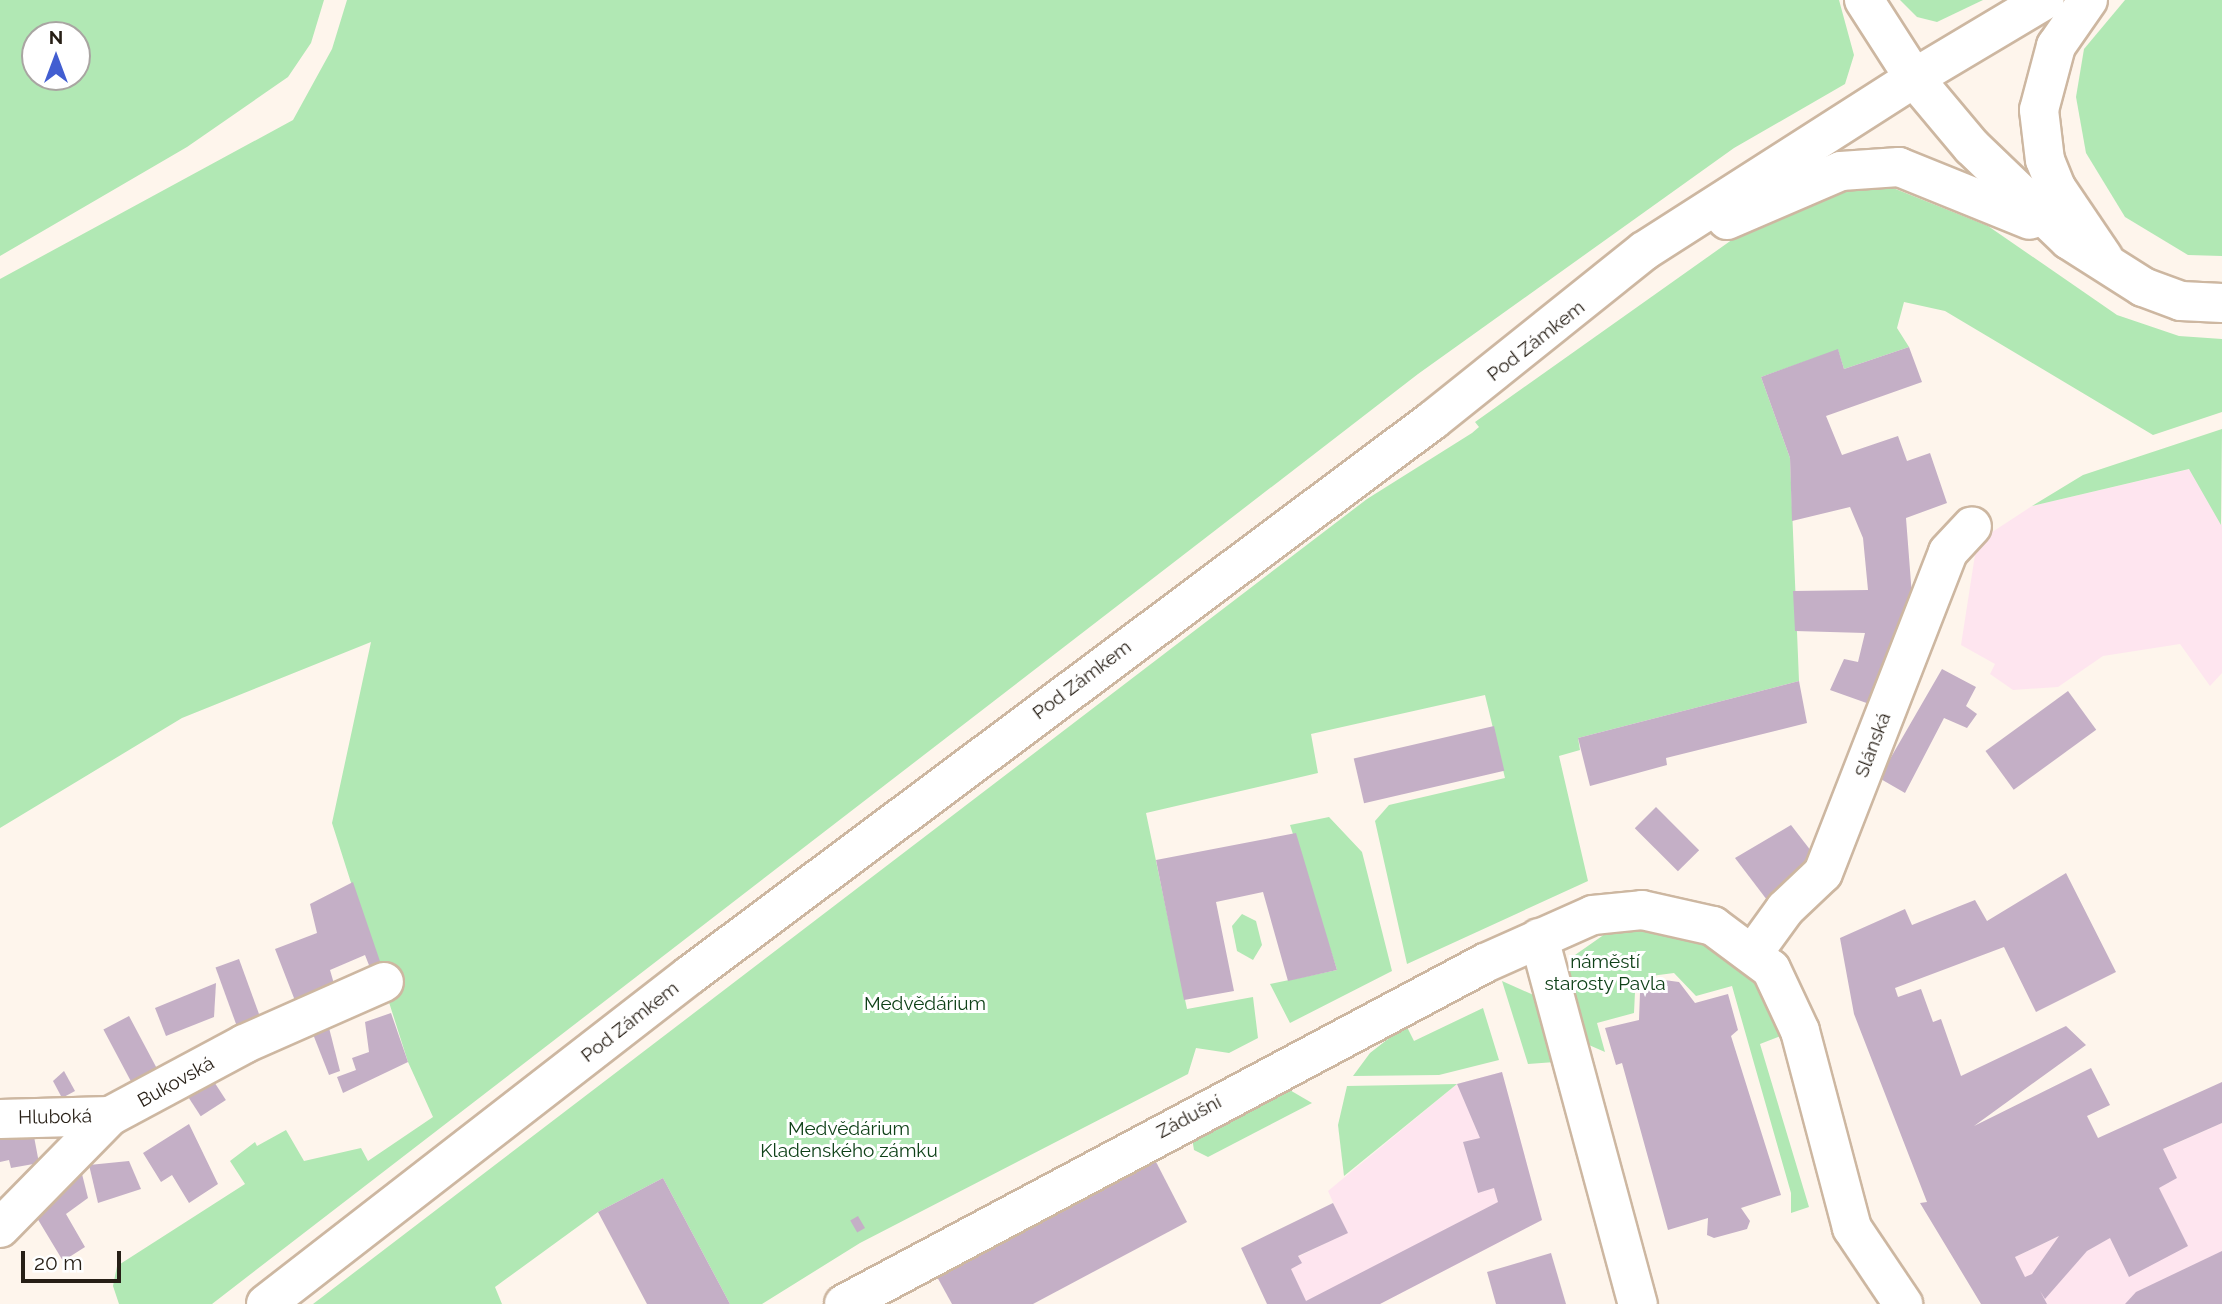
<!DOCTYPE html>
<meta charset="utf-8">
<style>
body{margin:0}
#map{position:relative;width:2222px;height:1304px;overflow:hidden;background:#fef5ec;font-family:Raleway,sans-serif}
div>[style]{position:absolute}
.commercial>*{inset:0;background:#fee5ef}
.green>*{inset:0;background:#b1e8b4}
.building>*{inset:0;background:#c4afc6;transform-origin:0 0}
.roads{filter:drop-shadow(2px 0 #cdb7a1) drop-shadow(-2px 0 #cdb7a1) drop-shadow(0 2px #cdb7a1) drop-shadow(0 -2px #cdb7a1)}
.minor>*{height:38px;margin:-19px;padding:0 19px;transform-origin:19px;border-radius:19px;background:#fff}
.major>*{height:38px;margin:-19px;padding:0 19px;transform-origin:19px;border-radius:19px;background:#fff}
span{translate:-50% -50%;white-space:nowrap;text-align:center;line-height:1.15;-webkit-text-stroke:6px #fff;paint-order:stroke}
.street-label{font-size:19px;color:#271f16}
.park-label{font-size:19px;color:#0f4118}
.north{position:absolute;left:21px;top:21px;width:70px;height:70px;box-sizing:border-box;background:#fff;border:2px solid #a9a5a2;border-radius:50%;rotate:0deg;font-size:19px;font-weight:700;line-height:28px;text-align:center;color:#271f16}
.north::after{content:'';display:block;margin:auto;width:24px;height:32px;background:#425ed1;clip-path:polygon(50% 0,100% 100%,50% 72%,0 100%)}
.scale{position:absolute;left:21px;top:1251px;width:100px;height:32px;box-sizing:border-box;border:4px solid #271f16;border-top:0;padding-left:9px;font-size:21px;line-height:24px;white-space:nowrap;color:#271f16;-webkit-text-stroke:5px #fff;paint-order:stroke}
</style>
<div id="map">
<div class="commercial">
<i style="clip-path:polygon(2190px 469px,2222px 525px,2222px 673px,2210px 686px,2180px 644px,2103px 656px,2058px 687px,2013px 690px,1990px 674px,1995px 664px,1961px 645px,1977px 542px,2032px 506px)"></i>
<i style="clip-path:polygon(1502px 1072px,1542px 1220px,1380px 1304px,1267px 1304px,1270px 1270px,1347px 1233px,1328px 1191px,1457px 1084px)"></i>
<i style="clip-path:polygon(2222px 1123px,2222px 1279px,2180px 1304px,1981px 1304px,2024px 1277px,2015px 1257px,2059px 1236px,2115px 1171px)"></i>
</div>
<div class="green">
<i style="clip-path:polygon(evenodd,0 0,324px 0,311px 43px,288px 77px,187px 147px,0 256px,0 0,35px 35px,77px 35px,77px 77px,35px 77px,35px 35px)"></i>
<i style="clip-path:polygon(347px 0,1839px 0,1854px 55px,1845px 84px,1734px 148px,1418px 374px,212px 1304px,119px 1304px,113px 1286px,117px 1266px,245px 1184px,230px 1161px,255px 1142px,257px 1146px,286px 1130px,304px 1161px,361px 1148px,368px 1161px,433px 1117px,408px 1062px,332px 823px,371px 642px,182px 718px,0 828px,0 279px,293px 120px,332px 49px)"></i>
<i style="clip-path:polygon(1900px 0,1983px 0,1937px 22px,1917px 17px)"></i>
<i style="clip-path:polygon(2125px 0,2222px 0,2222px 256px,2188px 255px,2125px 217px,2086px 153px,2076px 97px,2084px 49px)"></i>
<i style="clip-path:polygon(1883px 184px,1988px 226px,2117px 315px,2179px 336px,2222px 339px,2222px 412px,2153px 435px,1945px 311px,1904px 302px,1897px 328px,1909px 347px,1844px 369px,1838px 350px,1761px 377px,1790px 458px,1799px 681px,1578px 738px,1580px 750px,1559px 756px,1588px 881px,1407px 964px,1375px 821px,1389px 805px,1505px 778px,1485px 695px,1311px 734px,1318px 773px,1146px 813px,1187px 1009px,1253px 997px,1258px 1038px,1229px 1053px,1196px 1048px,1188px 1074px,860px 1243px,762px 1304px,730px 1304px,663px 1178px,598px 1212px,495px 1287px,502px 1304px,313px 1304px,1367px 499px,1472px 433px,1479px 427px,1475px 422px,1750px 227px,1839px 186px)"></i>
<i style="clip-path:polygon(2222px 429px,2221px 525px,2189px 469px,2032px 506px,2083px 475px)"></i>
<i style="clip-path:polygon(1329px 817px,1362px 852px,1392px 971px,1290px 1023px,1270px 984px,1337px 970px,1290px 825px)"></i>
<i style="clip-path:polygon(1242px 914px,1256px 921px,1262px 945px,1253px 960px,1237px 951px,1232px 926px)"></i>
<i style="clip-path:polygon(1646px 930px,1707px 945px,1761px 989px,1783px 1035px,1760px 1044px,1809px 1207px,1791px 1213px,1791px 1193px,1732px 986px,1696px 996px,1674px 973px,1651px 976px,1635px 992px,1634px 1013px,1597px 1023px,1605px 1052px,1582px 1042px,1568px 974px,1575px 955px,1605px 934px)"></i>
<i style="clip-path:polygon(1502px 981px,1538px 997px,1555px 1062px,1528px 1064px)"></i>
<i style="clip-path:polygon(1483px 1008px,1499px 1060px,1439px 1075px,1353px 1076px,1370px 1053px,1406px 1025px,1414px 1041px)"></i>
<i style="clip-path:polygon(1457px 1084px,1344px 1176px,1338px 1125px,1347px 1086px)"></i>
<i style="clip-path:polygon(1288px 1089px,1312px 1103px,1208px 1157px,1194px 1150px,1192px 1138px)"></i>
</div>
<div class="building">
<i style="clip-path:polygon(1909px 347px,1922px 382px,1826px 416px,1842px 455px,1898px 436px,1907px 461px,1930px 453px,1947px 503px,1906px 518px,1913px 609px,1875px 706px,1830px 690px,1844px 659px,1858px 662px,1865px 633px,1795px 631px,1793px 591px,1868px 590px,1863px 538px,1850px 507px,1792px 521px,1790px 458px,1761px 377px,1838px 349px,1844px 369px)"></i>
<i style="clip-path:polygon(1942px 669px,1976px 687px,1966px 706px,1977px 714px,1967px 728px,1944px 718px,1905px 793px,1879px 778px)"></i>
<i style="clip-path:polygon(1799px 681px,1807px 723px,1666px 758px,1667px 765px,1590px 786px,1578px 738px)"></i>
<i style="left:2068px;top:691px;width:48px;height:102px;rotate:54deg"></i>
<i style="left:1494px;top:726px;width:46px;height:144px;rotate:77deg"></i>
<i style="left:1656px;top:807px;width:61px;height:30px;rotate:45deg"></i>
<i style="clip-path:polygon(1791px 825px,1818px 860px,1767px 900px,1735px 858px)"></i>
<i style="clip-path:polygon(1296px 833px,1337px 970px,1288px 981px,1263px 892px,1216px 902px,1234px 991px,1184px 1000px,1156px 860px)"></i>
<i style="clip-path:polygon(evenodd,2066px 873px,2116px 972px,2036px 1012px,2004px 947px,1895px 988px,1898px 997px,1921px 989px,1933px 1022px,1941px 1019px,1961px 1076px,2066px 1026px,2086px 1045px,1974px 1126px,2091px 1068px,2110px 1105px,2087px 1116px,2098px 1138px,2222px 1082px,2222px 1123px,2163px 1149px,2177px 1178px,2159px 1188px,2188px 1246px,2129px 1277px,2110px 1238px,2087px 1251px,2045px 1299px,2040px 1291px,2047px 1304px,1981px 1304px,1920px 1203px,1927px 1202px,1854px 1014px,1840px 938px,1905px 909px,1912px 925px,1975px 900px,1987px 921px,2066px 873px,2059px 1236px,2032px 1274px,2025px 1277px,2015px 1257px,2059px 1236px)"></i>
<i style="clip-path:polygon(353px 882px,384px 973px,374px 978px,365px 955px,330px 970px,337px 994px,299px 1011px,275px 949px,317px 933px,310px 904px)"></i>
<i style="left:239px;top:959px;width:63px;height:25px;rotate:70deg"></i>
<i style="clip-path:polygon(1657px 979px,1679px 982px,1695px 1003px,1728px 994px,1738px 1030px,1731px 1036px,1781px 1195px,1741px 1208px,1750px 1221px,1747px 1229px,1714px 1238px,1707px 1235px,1708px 1218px,1668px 1230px,1622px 1063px,1616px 1065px,1605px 1028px,1639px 1020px,1640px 993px)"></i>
<i style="clip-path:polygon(216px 983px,214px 1017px,166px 1036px,155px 1008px)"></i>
<i style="clip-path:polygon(391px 1013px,408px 1062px,343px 1093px,337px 1077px,356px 1070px,352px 1058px,369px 1052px,365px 1022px)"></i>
<i style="left:129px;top:1016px;width:62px;height:29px;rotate:62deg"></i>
<i style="clip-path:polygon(326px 1016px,340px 1071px,329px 1075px,309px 1024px)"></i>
<i style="clip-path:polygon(64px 1071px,75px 1091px,62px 1098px,53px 1081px)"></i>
<i style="clip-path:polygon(1502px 1072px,1542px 1220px,1380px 1304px,1267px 1304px,1241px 1248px,1333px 1203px,1348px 1233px,1298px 1256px,1302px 1263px,1291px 1269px,1306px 1301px,1498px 1202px,1494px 1188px,1478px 1193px,1463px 1142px,1480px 1138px,1457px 1084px)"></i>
<i style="left:209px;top:1074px;width:31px;height:30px;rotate:57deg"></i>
<i style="clip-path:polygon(189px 1124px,218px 1184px,189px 1203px,172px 1175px,161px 1182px,143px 1153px)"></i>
<i style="clip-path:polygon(32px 1126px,39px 1163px,11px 1168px,9px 1160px,0 1162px,0 1131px)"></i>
<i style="clip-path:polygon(1154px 1158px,1187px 1222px,1033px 1304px,952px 1304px,936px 1275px)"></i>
<i style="clip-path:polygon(129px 1161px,141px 1189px,98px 1203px,89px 1165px)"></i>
<i style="clip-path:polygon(82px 1174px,88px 1198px,66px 1214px,85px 1247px,63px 1261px,31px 1208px)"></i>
<i style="clip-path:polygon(663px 1178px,730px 1304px,647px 1304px,598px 1212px)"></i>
<i style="left:858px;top:1216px;width:14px;height:9px;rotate:60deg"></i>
<i style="clip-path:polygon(2222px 1251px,2222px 1304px,2125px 1304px,2136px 1292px)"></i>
<i style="clip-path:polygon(1551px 1253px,1566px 1304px,1496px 1304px,1487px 1272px)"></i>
</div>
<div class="roads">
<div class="minor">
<i style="left:1864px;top:0;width:93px;rotate:57.3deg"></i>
<i style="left:1914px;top:78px;width:152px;rotate:-30.8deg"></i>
<i style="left:2088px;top:0;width:56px;rotate:124.8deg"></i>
<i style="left:2056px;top:46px;width:66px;rotate:104.9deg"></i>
<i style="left:2039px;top:110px;width:50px;rotate:83.2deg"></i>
<i style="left:2045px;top:160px;width:31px;rotate:68deg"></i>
<i style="left:2057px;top:189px;width:82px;rotate:55.9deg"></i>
<i style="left:1539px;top:938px;width:379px;rotate:74.9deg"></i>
<i style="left:1754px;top:952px;width:53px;rotate:-54.2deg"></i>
<i style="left:1785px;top:909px;width:52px;rotate:-43.5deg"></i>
<i style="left:1823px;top:873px;width:344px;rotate:-68.7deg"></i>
<i style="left:1948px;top:552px;width:35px;rotate:-47deg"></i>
<i style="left:0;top:1119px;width:110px;rotate:-1.6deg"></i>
<i style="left:0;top:1228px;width:157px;rotate:-45.5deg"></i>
<i style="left:110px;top:1116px;width:152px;rotate:-28.2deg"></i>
<i style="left:244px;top:1044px;width:153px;rotate:-23.9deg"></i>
<i style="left:844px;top:1304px;width:726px;rotate:-28.01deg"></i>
<i style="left:1485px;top:963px;width:118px;rotate:-24deg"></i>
<i style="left:1593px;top:915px;width:49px;rotate:-5.8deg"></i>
<i style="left:1642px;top:910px;width:73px;rotate:12.7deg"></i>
<i style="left:1713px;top:926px;width:72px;rotate:36.6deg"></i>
<i style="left:1771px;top:969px;width:68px;rotate:64.9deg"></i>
<i style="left:1800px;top:1031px;width:204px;rotate:75.2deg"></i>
<i style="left:1852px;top:1228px;width:92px;rotate:56.1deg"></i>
</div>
<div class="major">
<i style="left:1727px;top:220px;width:124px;rotate:-23.3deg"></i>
<i style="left:1841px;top:171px;width:58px;rotate:-3.9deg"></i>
<i style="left:1899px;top:167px;width:141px;rotate:22deg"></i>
<i style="left:266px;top:1304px;width:537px;rotate:-37.81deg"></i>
<i style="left:690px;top:975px;width:927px;rotate:-36.76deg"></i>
<i style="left:1433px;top:420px;width:270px;rotate:-38.7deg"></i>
<i style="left:1644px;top:251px;width:321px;rotate:-32.6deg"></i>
<i style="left:1914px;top:78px;width:90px;rotate:50deg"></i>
<i style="left:1972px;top:147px;width:134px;rotate:43.8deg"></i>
<i style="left:2069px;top:240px;width:88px;rotate:32.4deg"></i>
<i style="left:2143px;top:287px;width:40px;rotate:20.2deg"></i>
<i style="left:2181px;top:301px;width:41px;rotate:2.8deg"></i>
</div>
</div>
<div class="street-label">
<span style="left:1536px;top:341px;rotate:-38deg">Pod Zámkem</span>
<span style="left:1082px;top:680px;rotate:-37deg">Pod Zámkem</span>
<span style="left:1873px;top:745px;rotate:-69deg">Slánská</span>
<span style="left:630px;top:1022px;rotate:-38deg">Pod Zámkem</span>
<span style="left:176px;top:1082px;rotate:-29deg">Bukovská</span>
<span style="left:55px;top:1117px;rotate:-1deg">Hluboká</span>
<span style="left:1189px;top:1117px;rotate:-28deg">Zádušní</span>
</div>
<div class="park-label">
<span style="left:1605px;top:973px">náměstí<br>starosty Pavla</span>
<span style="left:925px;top:1004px">Medvědárium</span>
<span style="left:849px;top:1140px">Medvědárium<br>Kladenského zámku</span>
</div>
<div class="north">N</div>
<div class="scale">20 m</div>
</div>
